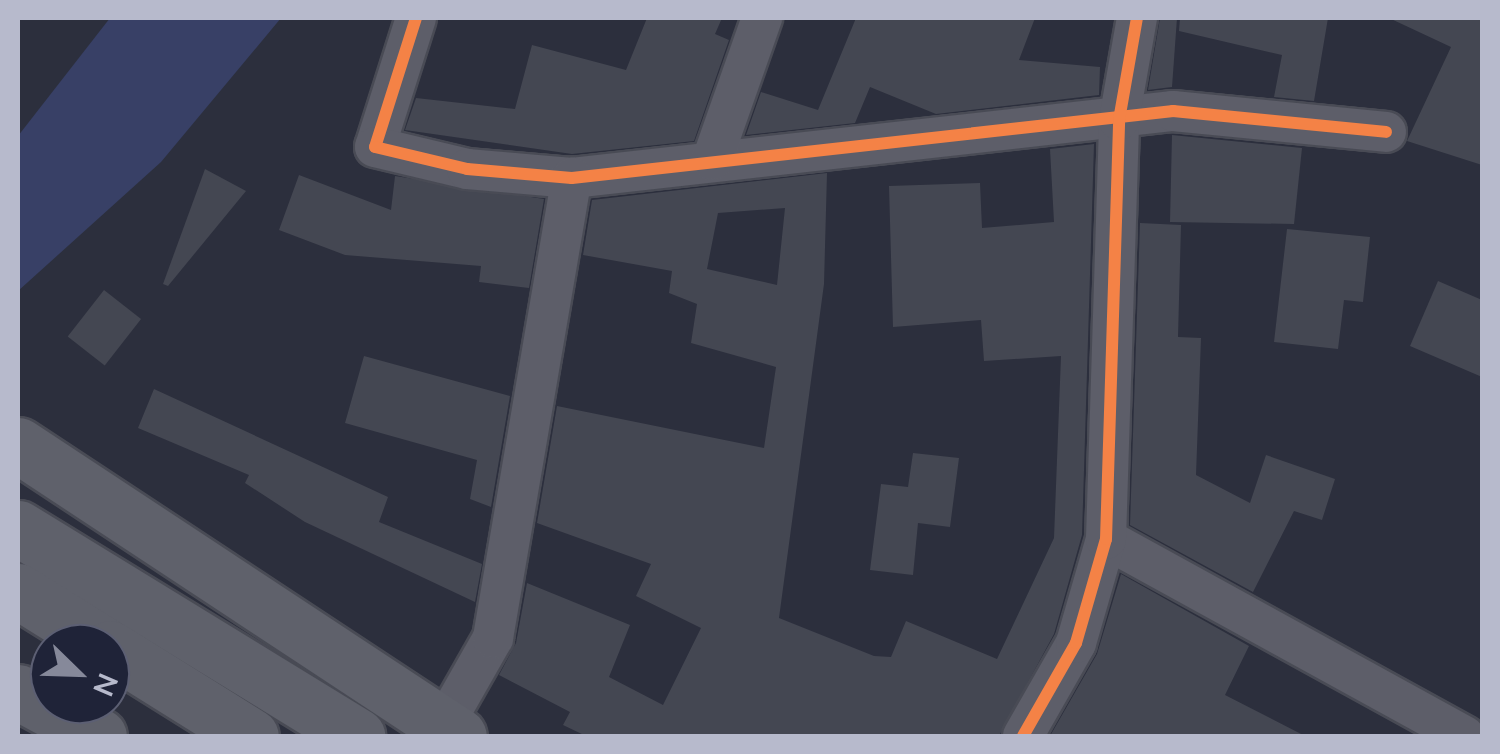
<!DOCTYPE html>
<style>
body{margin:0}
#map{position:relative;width:1500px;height:754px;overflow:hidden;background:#2c2f3d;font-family:Mulish,sans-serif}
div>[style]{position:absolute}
.water>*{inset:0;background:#384066}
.building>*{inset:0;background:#444752;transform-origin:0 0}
.roads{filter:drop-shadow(2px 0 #494b55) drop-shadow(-2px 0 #494b55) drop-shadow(0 2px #494b55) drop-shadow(0 -2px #494b55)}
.street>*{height:40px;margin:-20px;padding:0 20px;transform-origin:20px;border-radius:20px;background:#5d5e69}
.primary>*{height:55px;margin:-27.5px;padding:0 27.5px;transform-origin:27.5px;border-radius:27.5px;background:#5f616b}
.cycleway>*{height:12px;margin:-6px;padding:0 6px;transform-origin:6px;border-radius:6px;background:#f48246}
span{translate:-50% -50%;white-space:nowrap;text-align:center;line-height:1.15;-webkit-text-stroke:9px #1f2338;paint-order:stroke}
.frame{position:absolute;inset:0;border:20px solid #b7bacc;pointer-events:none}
.north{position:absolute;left:30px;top:624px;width:100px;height:100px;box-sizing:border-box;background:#1f2338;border:2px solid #5c5f73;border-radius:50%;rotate:113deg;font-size:28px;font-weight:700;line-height:40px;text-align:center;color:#b7bacc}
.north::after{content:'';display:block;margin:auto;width:35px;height:45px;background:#86899a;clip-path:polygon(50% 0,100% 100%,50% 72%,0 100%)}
</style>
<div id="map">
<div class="water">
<i style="clip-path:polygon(110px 18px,281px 18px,161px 162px,18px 291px,18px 136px)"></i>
</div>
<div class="building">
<i style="clip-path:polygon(647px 18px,722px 18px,715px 34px,729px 40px,694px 141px,572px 154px,405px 130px,416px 98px,515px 109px,532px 45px,626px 70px)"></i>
<i style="clip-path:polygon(856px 18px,1035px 18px,1019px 60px,1100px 67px,1099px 95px,936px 114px,870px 87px,855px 123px,746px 135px,761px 92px,818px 110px)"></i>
<i style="clip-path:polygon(1160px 18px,1177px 18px,1172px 87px,1148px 90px)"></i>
<i style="clip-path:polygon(1180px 18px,1328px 18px,1314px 101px,1274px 97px,1282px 55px,1179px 31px)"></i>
<i style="clip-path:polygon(1389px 18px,1482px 18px,1482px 165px,1407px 141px,1451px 47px)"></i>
<i style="clip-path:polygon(1172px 135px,1302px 148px,1294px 224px,1170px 222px)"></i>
<i style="clip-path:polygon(evenodd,1094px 144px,1082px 535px,1054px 634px,999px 736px,586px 736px,563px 725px,570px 712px,499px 675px,516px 643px,527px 583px,630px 625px,609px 677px,663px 705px,701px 628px,636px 596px,651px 564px,537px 523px,557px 406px,764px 448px,776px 367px,691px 343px,697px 304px,669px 293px,672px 271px,583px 255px,592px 200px,827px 173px,824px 284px,779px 618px,874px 656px,891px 657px,906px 621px,997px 659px,1054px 538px,1061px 356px,984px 361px,981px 320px,893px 327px,889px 186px,980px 183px,982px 228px,1054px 222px,1050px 149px,1094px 144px,785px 208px,777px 285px,707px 269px,718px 213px,785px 208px)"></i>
<i style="clip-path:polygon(205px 169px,246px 191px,168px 286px,163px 284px)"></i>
<i style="clip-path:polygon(299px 175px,391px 210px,395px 176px,544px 199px,529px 288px,479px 282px,481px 266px,345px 255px,279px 230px)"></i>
<i style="clip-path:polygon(1140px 223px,1181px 225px,1178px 337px,1201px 338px,1196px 475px,1250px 503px,1266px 455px,1335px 479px,1322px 520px,1294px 511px,1253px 592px,1130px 525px)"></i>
<i style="clip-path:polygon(1287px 229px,1370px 237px,1363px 302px,1344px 300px,1338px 349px,1274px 342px)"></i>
<i style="clip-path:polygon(1438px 281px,1482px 300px,1482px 377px,1410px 346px)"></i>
<i style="left:104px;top:290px;width:47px;height:59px;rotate:38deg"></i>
<i style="clip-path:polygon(364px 356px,510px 396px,491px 507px,470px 499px,477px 460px,345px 423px)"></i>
<i style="clip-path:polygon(154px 389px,388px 497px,379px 522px,482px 564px,475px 602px,305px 522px,245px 483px,249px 475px,138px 428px)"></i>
<i style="clip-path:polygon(913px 453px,959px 458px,950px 527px,918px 523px,913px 575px,870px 570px,881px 484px,908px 487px)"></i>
<i style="clip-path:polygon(1121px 574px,1249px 646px,1225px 695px,1305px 736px,1050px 736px,1097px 654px)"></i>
</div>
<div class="roads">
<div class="street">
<i style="left:416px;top:18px;width:135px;rotate:107.6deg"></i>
<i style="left:375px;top:147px;width:95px;rotate:13.4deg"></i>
<i style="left:467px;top:169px;width:105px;rotate:4.9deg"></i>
<i style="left:572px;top:178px;width:605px;rotate:-6.36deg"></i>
<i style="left:1173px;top:111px;width:214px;rotate:5.6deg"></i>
<i style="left:712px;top:160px;width:151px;rotate:-70.6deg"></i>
<i style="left:1106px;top:539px;width:409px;rotate:28.8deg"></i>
<i style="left:443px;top:726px;width:101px;rotate:-60.4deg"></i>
<i style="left:493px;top:638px;width:467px;rotate:-80.3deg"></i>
<i style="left:1023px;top:736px;width:107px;rotate:-60.3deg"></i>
<i style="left:1076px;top:643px;width:108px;rotate:-73.9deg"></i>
<i style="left:1106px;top:539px;width:419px;rotate:-88.2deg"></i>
<i style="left:1119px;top:120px;width:104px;rotate:-80deg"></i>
</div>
<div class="primary">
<i style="left:18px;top:445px;width:528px;rotate:33.42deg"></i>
<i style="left:18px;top:528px;width:398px;rotate:31.5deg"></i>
<i style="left:18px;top:591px;width:100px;rotate:31.9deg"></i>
<i style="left:110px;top:648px;width:166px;rotate:32deg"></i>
<i style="left:18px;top:692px;width:92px;rotate:28.5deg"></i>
</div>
</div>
<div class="cycleway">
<i style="left:416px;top:18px;width:135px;rotate:107.6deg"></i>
<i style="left:375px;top:147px;width:95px;rotate:13.4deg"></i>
<i style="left:467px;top:169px;width:105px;rotate:4.9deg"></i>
<i style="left:572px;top:178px;width:605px;rotate:-6.36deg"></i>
<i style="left:1173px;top:111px;width:214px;rotate:5.6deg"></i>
<i style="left:1023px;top:736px;width:107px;rotate:-60.3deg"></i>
<i style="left:1076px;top:643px;width:108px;rotate:-73.9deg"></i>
<i style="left:1106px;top:539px;width:419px;rotate:-88.2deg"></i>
<i style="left:1119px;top:120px;width:104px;rotate:-80deg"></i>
</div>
<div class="frame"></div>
<div class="north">N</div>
</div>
